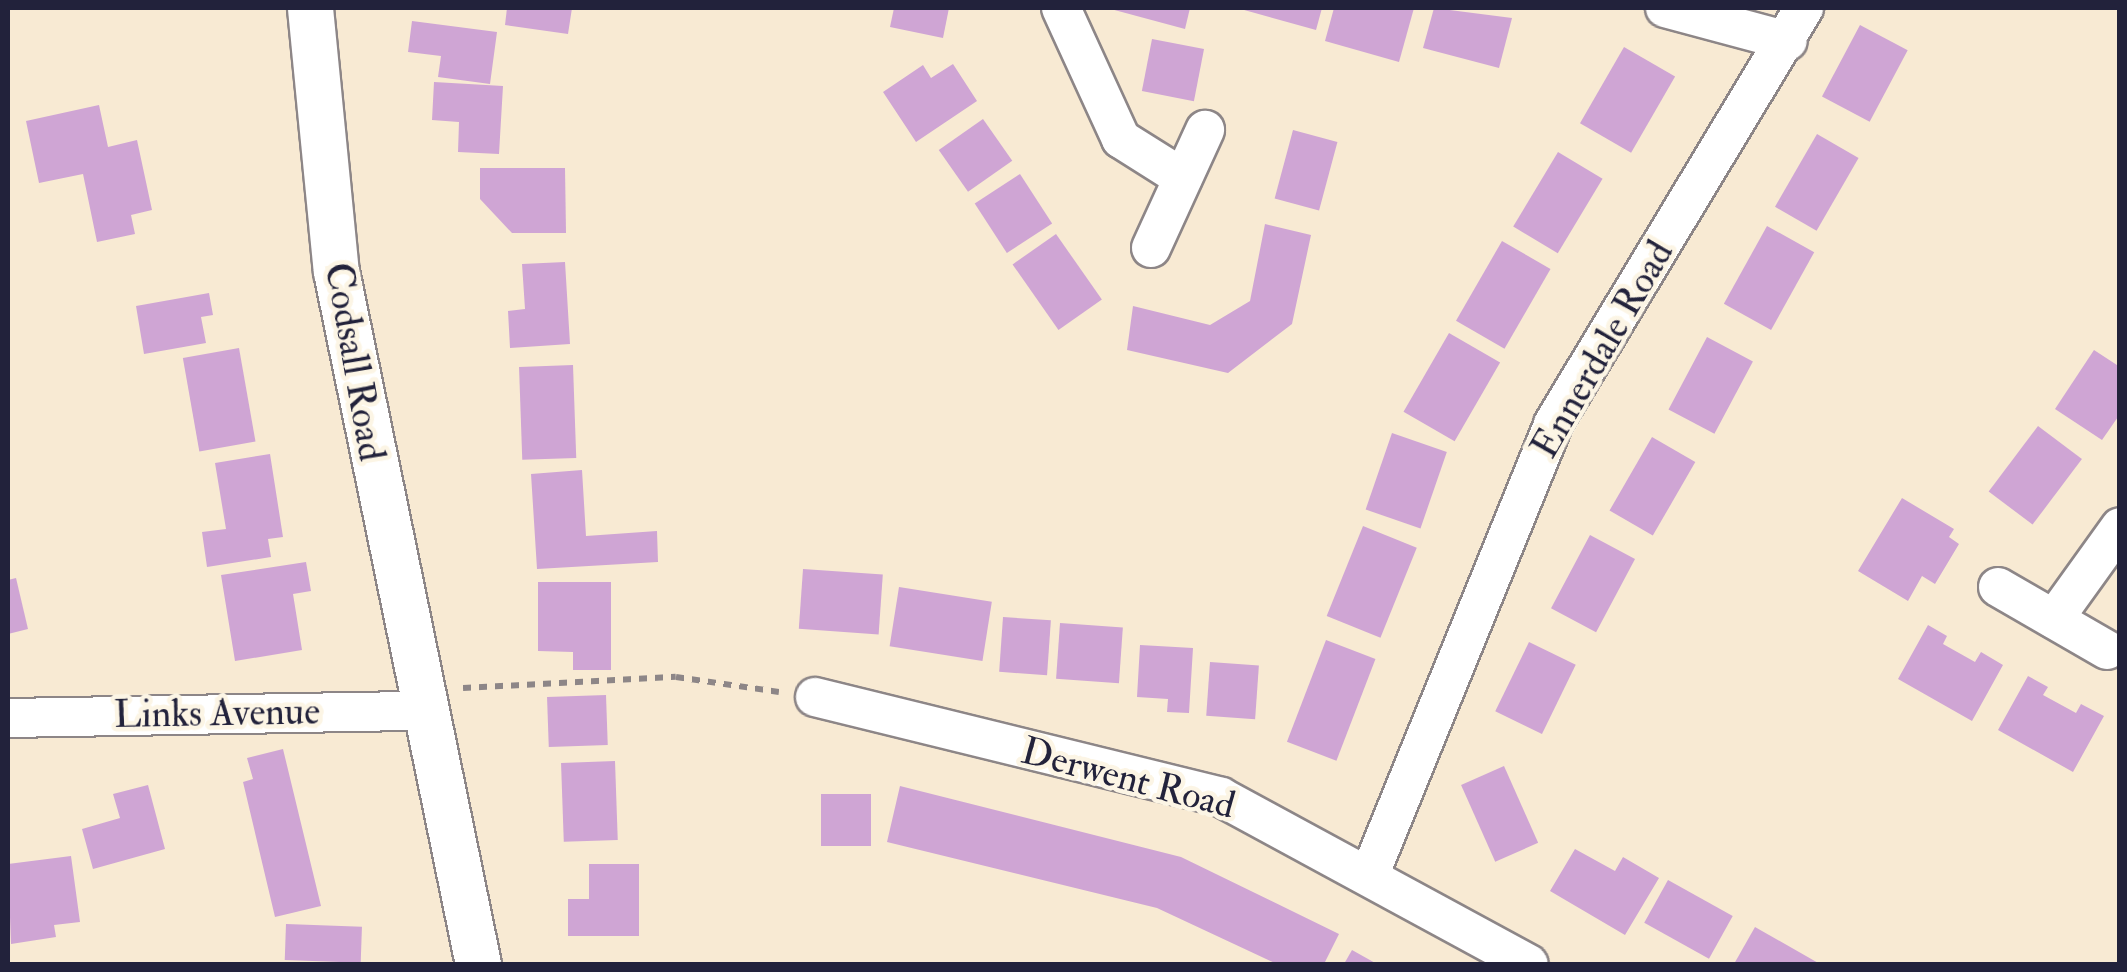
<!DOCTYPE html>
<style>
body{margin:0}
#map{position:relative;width:2127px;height:972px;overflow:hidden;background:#f8ead3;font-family:"IM FELL Double Pica",serif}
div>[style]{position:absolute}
.building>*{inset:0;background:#cfa5d4;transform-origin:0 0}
.path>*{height:6px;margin-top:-3px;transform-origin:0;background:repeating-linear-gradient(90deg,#8d8687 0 8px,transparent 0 16px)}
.roads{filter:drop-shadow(2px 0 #8d8687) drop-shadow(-2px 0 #8d8687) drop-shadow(0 2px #8d8687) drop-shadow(0 -2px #8d8687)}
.minor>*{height:38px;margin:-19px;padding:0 19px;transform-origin:19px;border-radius:19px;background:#fff}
.tertiary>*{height:45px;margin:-22.5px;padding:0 22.5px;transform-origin:22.5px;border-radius:22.5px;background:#fff}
span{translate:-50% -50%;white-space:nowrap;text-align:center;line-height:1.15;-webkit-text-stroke:9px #fcf5e5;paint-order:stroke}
.street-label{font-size:38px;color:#22223b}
.frame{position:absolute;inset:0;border:10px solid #22223b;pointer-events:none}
</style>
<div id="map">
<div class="building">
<i style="clip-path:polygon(507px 8px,572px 8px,568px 34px,505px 25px)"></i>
<i style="clip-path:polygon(894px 8px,949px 8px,943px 38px,890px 27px)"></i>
<i style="clip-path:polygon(1107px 8px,1190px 8px,1185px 29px)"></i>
<i style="clip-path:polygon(1237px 8px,1322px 8px,1316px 30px)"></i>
<i style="clip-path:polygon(1334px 8px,1414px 8px,1399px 62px,1325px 41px)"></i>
<i style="clip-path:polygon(1434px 8px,1512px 18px,1499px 68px,1423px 48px)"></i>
<i style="clip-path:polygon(412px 21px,497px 32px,490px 84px,438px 77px,441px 56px,408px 52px)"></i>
<i style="left:1860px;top:25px;width:54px;height:81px;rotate:28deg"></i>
<i style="left:1152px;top:39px;width:53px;height:53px;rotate:11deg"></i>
<i style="left:1624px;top:47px;width:59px;height:88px;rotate:30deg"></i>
<i style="clip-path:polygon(953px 64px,977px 101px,916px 142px,883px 92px,923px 65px,931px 78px)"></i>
<i style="clip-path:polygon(434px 82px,503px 86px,499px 154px,458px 152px,459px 122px,432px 120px)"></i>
<i style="clip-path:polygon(99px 105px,108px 147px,137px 140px,152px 210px,131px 215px,135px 234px,97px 242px,83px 174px,39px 183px,26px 121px)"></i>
<i style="left:983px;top:119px;width:51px;height:54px;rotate:55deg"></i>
<i style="left:1293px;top:130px;width:46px;height:71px;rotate:15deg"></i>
<i style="left:1817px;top:134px;width:48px;height:84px;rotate:30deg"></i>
<i style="left:1558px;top:152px;width:52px;height:87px;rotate:31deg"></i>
<i style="clip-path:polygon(480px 168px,565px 168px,566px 233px,512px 233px,480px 199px)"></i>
<i style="left:1020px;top:174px;width:59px;height:54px;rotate:57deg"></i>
<i style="clip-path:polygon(1265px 224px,1311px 235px,1292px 324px,1228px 373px,1127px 350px,1133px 306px,1210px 325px,1250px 301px)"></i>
<i style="left:1767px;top:226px;width:54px;height:89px;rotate:29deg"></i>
<i style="left:1056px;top:234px;width:80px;height:53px;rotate:55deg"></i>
<i style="left:1502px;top:241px;width:56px;height:92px;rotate:30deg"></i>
<i style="clip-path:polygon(565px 262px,570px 344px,510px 348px,508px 311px,525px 309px,522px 264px)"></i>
<i style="clip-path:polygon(209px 293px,213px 315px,201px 317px,206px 343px,144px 354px,136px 306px)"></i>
<i style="left:1449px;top:333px;width:59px;height:91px;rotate:30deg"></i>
<i style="left:1707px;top:337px;width:52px;height:82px;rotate:28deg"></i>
<i style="left:239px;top:348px;width:95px;height:57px;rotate:80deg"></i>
<i style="clip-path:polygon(2094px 350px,2120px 367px,2120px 414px,2102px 440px,2055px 409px)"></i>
<i style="left:573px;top:365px;width:93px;height:54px;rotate:88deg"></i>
<i style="left:2038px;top:426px;width:55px;height:82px;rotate:37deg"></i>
<i style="left:1392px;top:433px;width:58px;height:81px;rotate:19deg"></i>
<i style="left:1652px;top:437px;width:50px;height:85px;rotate:30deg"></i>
<i style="clip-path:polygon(270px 454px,283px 537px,268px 539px,271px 557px,207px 567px,202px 532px,226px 529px,215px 463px)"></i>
<i style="clip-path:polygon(582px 470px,586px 536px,657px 531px,658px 562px,537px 569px,531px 474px)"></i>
<i style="clip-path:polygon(1902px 498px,1954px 529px,1949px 537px,1959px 544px,1935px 584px,1922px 576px,1908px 601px,1858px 571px)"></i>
<i style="left:1363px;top:526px;width:58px;height:97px;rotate:22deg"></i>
<i style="left:1590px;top:535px;width:51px;height:83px;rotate:28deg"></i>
<i style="clip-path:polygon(306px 562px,311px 591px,293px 594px,302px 650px,235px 661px,221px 575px)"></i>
<i style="left:803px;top:569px;width:80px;height:60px;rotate:4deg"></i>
<i style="clip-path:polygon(16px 578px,28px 629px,8px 634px,8px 580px)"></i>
<i style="clip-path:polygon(538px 582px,611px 582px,611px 670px,573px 670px,573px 652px,538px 651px)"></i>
<i style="left:899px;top:587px;width:94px;height:60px;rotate:9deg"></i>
<i style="left:1003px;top:617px;width:48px;height:55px;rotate:4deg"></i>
<i style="left:1060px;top:623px;width:63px;height:56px;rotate:4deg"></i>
<i style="clip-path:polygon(1928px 625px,1947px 636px,1943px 644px,1975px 662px,1981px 652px,2003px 665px,1972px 721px,1898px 679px)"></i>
<i style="left:1326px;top:640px;width:53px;height:109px;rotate:21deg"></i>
<i style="left:1529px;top:642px;width:52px;height:77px;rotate:26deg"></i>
<i style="clip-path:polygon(1140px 645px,1193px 648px,1189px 713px,1167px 712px,1168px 699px,1137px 697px)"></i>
<i style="left:1210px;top:662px;width:49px;height:54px;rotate:4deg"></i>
<i style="clip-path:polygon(2028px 676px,2048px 687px,2043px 695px,2076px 713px,2081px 704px,2104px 716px,2073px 772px,1998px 730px)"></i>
<i style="left:606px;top:695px;width:50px;height:59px;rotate:88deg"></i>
<i style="clip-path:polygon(283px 749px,321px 906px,275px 917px,243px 782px,253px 779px,247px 758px)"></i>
<i style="left:615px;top:761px;width:79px;height:54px;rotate:88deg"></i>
<i style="left:1504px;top:766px;width:84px;height:47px;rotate:66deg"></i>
<i style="clip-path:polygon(148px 785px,165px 849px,93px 869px,82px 829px,120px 818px,113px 794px)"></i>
<i style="clip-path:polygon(900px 786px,1181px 857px,1339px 934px,1324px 964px,1277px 964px,1157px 908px,887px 842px)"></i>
<i style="left:871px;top:794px;width:52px;height:50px;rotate:90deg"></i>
<i style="clip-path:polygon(1575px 849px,1615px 871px,1623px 857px,1659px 878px,1625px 935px,1550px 891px)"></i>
<i style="clip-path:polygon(71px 856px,80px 922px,54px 925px,56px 937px,11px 944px,8px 864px)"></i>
<i style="clip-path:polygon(589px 864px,639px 864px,639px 936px,568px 936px,568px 899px,589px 899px)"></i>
<i style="left:1668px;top:880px;width:74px;height:49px;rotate:29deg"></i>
<i style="left:286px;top:924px;width:76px;height:36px;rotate:2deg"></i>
<i style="clip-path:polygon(1755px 927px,1820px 964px,1734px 964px)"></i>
<i style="clip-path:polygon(1352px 950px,1377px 964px,1344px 964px)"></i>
</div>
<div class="path">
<i style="left:463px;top:688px;width:213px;rotate:-3deg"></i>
<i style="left:676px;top:677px;width:104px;rotate:8.3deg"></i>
</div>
<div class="roads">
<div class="minor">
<i style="left:1061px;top:8px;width:144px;rotate:65.4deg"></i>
<i style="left:1121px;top:139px;width:73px;rotate:32.2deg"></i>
<i style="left:1665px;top:8px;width:127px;rotate:15deg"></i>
<i style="left:1151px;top:248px;width:130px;rotate:-65.4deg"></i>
<i style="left:1998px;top:587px;width:126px;rotate:30deg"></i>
<i style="left:2054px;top:619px;width:113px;rotate:-54.3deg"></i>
<i style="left:815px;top:697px;width:418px;rotate:13.8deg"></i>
<i style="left:1221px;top:797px;width:350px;rotate:28.5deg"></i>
<i style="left:8px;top:718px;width:418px;rotate:-1deg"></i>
<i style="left:1369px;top:876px;width:488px;rotate:-67.8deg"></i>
<i style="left:1553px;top:424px;width:486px;rotate:-58.9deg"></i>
</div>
<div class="tertiary">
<i style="left:310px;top:8px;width:264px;rotate:84.4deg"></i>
<i style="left:336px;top:271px;width:707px;rotate:78.42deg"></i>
</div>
</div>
<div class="street-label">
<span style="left:1603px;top:350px;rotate:-60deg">Ennerdale Road</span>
<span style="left:354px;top:362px;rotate:80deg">Codsall Road</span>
<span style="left:217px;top:714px;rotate:-1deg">Links Avenue</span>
<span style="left:1128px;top:779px;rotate:15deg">Derwent Road</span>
</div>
<div class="frame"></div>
</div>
